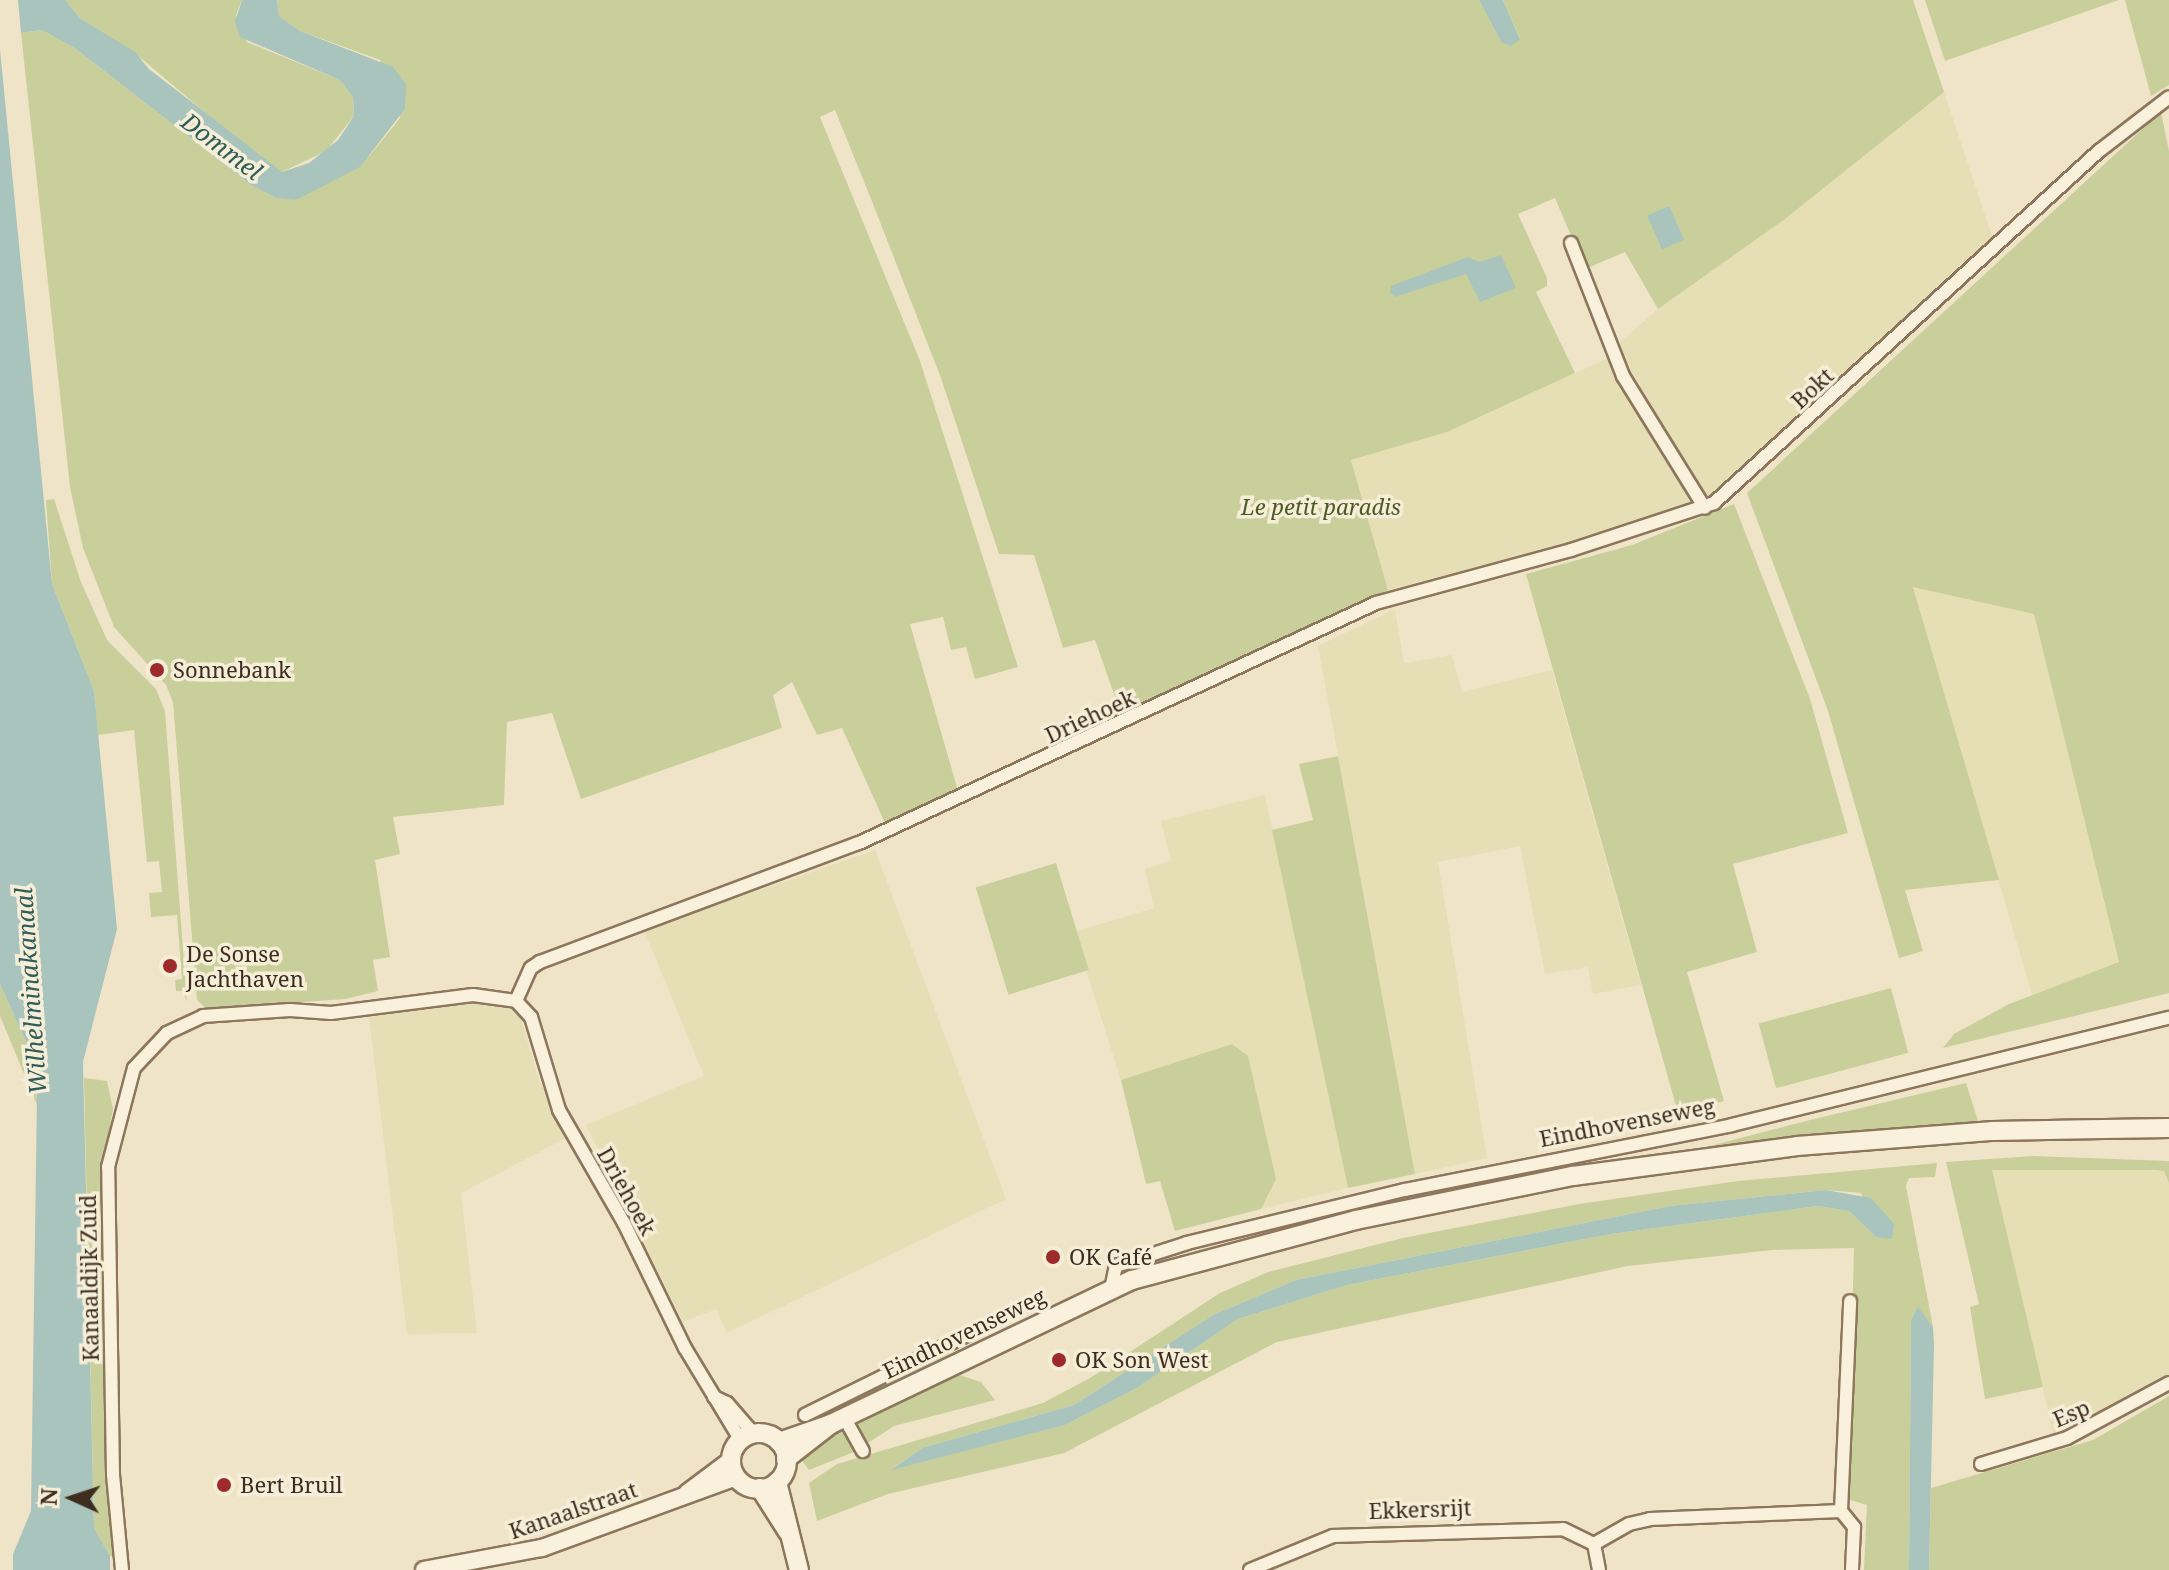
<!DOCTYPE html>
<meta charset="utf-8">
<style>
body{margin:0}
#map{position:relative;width:2169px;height:1570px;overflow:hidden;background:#f0e4c8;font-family:"Noto Serif",serif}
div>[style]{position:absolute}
.farmland>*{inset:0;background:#e6deb5}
.green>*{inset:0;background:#c9cf9b;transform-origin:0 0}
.water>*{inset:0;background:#a9c4bc;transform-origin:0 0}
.roads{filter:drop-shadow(2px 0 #8d765c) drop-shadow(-2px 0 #8d765c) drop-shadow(0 2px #8d765c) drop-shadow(0 -2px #8d765c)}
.minor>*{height:12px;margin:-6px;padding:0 6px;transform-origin:6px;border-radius:6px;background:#faf1dc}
.tertiary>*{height:16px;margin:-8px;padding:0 8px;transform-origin:8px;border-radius:8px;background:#faf1dc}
.secondary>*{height:18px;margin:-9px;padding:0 9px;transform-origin:9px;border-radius:9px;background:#faf1dc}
.secondary>.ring{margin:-9px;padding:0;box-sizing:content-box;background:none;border:18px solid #faf1dc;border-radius:50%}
.dots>*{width:22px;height:22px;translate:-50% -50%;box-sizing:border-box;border:4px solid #f7eed8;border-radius:50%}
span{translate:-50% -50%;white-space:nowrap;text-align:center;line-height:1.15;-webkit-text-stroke:7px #f7eed8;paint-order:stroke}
.street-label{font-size:22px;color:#3d2e20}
.park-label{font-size:22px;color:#4d5a26;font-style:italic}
.poi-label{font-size:22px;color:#3d2e20}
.left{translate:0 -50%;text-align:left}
.water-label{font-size:24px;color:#2f5d5a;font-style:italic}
.north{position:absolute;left:32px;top:1458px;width:80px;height:80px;-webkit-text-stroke:6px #f7eed8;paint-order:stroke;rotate:273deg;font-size:22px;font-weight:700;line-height:32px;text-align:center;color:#3d2e20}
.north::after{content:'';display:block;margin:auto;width:28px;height:36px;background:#3d2e20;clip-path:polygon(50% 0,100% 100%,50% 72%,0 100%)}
</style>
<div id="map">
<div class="farmland">
<i style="clip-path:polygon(1944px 92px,1993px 239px,1723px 490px,1627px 528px,1388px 590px,1351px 460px,1447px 432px,1613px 356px,1611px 350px,1658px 309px,1785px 219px)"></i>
<i style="clip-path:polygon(1913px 586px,2034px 614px,2119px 963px,2032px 995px)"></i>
<i style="clip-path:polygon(1395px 609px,1404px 663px,1452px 655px,1462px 692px,1552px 670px,1641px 985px,1593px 994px,1588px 967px,1545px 974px,1520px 846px,1438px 862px,1487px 1158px,1415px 1174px,1318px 646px)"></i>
<i style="clip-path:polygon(1265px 795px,1348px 1188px,1261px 1209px,1276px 1179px,1232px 1044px,1121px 1080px,1074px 932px,1154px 908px,1145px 869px,1171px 861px,1161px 821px)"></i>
<i style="clip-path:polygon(875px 850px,1006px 1199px,727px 1333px,716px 1309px,683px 1322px,586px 1125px,704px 1076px,644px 930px)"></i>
<i style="clip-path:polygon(492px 1000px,519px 1012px,538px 1078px,566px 1138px,461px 1193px,477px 1333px,407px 1334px,369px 1017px)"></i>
<i style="clip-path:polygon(2106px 1168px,2164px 1171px,2169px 1183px,2169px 1376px,2132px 1403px,2054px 1436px,1992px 1170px)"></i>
</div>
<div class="green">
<i style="clip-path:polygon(65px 0,242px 0,236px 15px,247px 42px,340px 80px,353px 97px,354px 116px,326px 151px,282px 172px,249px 150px,142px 59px,81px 19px)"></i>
<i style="clip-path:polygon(277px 0,1479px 0,1501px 42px,1520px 38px,1503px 0,1913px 0,1944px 92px,1785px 219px,1658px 309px,1625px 252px,1585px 269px,1555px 198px,1518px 214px,1547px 278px,1547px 286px,1536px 292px,1575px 373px,1447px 432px,1351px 460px,1388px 590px,1122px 717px,1095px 640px,1063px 648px,1034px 555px,999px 554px,941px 378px,871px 199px,835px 110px,820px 117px,920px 361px,1018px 667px,975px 679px,966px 647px,951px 650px,943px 617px,910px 624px,958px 791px,885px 823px,842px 728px,817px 735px,792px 682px,773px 695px,782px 728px,581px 799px,552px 713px,507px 722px,504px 805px,393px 817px,400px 854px,375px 860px,390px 957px,373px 960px,378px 991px,345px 999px,207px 1009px,197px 1000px,173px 702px,166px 685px,114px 627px,83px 548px,70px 487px,21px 33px,42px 30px,76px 49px,251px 185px,296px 200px,370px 155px,400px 118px,380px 60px,300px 31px,279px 16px)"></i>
<i style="clip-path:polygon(1925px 0,2119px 0,1945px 61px)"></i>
<i style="clip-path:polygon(2125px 0,2169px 0,2169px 85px,2151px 96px)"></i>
<i style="clip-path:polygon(2161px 112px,2169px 151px,2169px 993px,1943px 1048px,1954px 1034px,2009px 1004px,2119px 962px,2034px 614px,1913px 587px,1999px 880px,1905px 890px,1923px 951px,1899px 958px,1828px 711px,1747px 493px)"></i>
<i style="clip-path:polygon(54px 499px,81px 582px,107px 640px,156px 689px,165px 711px,187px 1002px,183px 991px,176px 991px,175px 980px,182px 979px,177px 915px,151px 917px,149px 893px,162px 892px,159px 861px,147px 862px,134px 730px,98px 735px,94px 691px,52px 584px,46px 500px)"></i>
<i style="clip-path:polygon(1734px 504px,1810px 699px,1848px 833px,1733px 864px,1757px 952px,1687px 972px,1724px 1101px,1678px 1113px,1526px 574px,1632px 545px)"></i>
<i style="clip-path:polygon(1338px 756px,1415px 1174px,1348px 1188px,1272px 830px,1313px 820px,1299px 764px)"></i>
<i style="left:1056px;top:863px;width:112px;height:84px;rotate:73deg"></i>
<i style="clip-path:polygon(0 984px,36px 1064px,37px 1105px,0 1016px)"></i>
<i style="left:1891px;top:988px;width:67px;height:137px;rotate:75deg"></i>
<i style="clip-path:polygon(1232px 1044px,1248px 1056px,1276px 1179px,1261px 1209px,1175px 1231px,1160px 1181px,1146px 1184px,1121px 1080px)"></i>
<i style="clip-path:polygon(84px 1078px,107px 1081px,113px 1109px,102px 1171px,100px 1226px,107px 1465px,117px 1556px,110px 1556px,94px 1528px)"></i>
<i style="clip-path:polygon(1966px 1083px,1978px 1121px,1702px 1148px,1810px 1120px)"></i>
<i style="clip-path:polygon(2033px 1156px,2169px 1161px,2169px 1183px,2164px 1171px,2155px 1170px,1992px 1170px,2043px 1387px,1985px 1399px,1970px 1307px,1979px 1304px,1946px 1162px)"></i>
<i style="clip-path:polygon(evenodd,1937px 1163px,1935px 1177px,1909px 1178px,1906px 1186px,1933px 1327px,1918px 1308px,1911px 1320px,1909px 1570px,1864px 1570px,1867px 1505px,1847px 1499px,1854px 1248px,1772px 1250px,1628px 1266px,1277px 1342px,1064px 1453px,888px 1494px,817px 1521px,809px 1483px,837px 1464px,1043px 1403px,1090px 1378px,1220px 1293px,1268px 1272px,1403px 1238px,1579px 1204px,1738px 1181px,1937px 1163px,1826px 1190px,1861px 1193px,1876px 1237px,1849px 1211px,1818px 1206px,1611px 1234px,1347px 1285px,1238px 1319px,1137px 1388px,1065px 1425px,892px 1469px,922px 1448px,1074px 1405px,1213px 1315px,1296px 1280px,1670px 1206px,1826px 1190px)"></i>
<i style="clip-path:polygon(953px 1373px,981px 1382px,995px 1400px,894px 1426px,854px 1452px,809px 1470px,800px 1458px,820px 1442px)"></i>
<i style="clip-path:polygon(2169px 1396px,2169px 1570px,1929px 1570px,1931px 1488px,2093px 1440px)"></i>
</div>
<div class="water">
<i style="clip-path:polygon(18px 0,65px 0,81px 19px,135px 52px,149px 69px,282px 172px,309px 163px,338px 140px,354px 116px,353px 97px,340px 80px,240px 37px,235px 22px,242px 0,277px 0,279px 16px,300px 31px,393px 67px,406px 84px,405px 109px,360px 167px,296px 200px,277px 198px,251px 185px,76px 49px,42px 30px,21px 33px)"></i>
<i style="clip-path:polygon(1479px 0,1503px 0,1520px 39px,1511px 46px,1501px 42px)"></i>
<i style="clip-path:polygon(0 49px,52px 584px,94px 691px,117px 929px,83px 1062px,94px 1528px,110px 1556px,110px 1570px,13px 1570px,13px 1554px,31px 1511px,37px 1094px,36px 1064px,0 984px)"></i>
<i style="left:1669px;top:206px;width:37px;height:24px;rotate:66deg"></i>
<i style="clip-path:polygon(1501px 255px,1516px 288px,1480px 302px,1466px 274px,1395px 297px,1390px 292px,1391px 286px,1468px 257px,1479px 262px)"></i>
<i style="clip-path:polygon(1826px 1190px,1871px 1198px,1894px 1224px,1892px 1239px,1876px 1237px,1849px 1211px,1818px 1206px,1611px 1234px,1347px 1285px,1238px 1319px,1137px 1388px,1065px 1425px,891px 1470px,922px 1448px,1074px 1405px,1213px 1315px,1296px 1280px,1670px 1206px)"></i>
<i style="clip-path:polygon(1918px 1307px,1933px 1327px,1934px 1346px,1929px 1570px,1909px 1570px,1911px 1320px)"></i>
</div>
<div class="roads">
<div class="minor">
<i style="left:1571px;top:243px;width:143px;rotate:68.6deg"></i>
<i style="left:1623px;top:376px;width:155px;rotate:58.2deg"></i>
<i style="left:516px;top:1001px;width:36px;rotate:-66deg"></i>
<i style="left:531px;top:968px;width:11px;rotate:-34deg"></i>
<i style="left:540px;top:962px;width:340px;rotate:-20.5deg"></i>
<i style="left:859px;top:843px;width:570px;rotate:-24.9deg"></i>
<i style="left:1376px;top:603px;width:202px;rotate:-15.2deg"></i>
<i style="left:1571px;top:550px;width:151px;rotate:-18.2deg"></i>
<i style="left:1714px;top:503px;width:522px;rotate:-42.44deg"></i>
<i style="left:2099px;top:151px;width:88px;rotate:-37.6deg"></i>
<i style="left:1111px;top:1289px;width:24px;rotate:-78deg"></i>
<i style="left:1116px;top:1266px;width:75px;rotate:-17.9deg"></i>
<i style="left:1187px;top:1243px;width:224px;rotate:-13.7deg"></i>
<i style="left:1405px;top:1190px;width:333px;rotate:-11.2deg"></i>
<i style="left:1732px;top:1125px;width:450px;rotate:-13.8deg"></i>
<i style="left:714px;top:1397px;width:14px;rotate:25deg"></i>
<i style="left:727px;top:1403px;width:40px;rotate:49deg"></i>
<i style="left:805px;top:1415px;width:192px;rotate:-26.3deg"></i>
<i style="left:844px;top:1417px;width:39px;rotate:61deg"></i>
<i style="left:1981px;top:1464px;width:90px;rotate:-16.8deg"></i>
<i style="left:2067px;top:1438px;width:116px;rotate:-28.3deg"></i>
<i style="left:1841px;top:1511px;width:210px;rotate:-87.5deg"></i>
<i style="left:1594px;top:1544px;width:40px;rotate:-29.7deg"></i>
<i style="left:1629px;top:1524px;width:22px;rotate:-13deg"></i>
<i style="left:1650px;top:1519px;width:191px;rotate:-2.4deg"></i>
<i style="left:1841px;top:1511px;width:21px;rotate:51deg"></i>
<i style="left:1854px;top:1527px;width:43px;rotate:92.7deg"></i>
<i style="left:122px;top:1570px;width:96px;rotate:-95.4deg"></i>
<i style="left:113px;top:1474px;width:307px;rotate:-90.9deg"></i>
<i style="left:108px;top:1167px;width:102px;rotate:-75.3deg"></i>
<i style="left:134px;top:1068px;width:48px;rotate:-46.7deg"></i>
<i style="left:167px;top:1033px;width:40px;rotate:-25deg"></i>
<i style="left:203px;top:1016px;width:87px;rotate:-3.9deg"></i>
<i style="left:290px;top:1010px;width:41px;rotate:4.2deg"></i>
<i style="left:331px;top:1013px;width:143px;rotate:-7.2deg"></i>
<i style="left:473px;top:995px;width:43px;rotate:7.9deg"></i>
<i style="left:516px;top:1001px;width:22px;rotate:47deg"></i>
<i style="left:531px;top:1017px;width:97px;rotate:73.2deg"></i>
<i style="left:559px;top:1110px;width:130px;rotate:60.1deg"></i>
<i style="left:624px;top:1223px;width:139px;rotate:64deg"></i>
<i style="left:685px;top:1348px;width:106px;rotate:58.9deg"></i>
<i style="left:1250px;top:1570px;width:90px;rotate:-22.3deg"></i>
<i style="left:1333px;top:1536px;width:230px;rotate:-1.7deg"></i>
<i style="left:1563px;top:1529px;width:34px;rotate:26deg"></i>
<i style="left:1594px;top:1544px;width:26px;rotate:79deg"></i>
</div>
<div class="tertiary">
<i style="left:687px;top:1493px;width:55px;rotate:-36.9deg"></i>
<i style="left:424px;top:1570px;width:120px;rotate:-10.6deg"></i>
<i style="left:542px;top:1548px;width:207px;rotate:-20.1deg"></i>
</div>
<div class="secondary">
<i class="ring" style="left:731px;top:1433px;width:38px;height:38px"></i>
<i style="left:779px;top:1442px;width:55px;rotate:-19.1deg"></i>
<i style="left:831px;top:1424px;width:334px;rotate:-25.6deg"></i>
<i style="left:1132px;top:1280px;width:232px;rotate:-15deg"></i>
<i style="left:1356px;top:1220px;width:221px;rotate:-11.5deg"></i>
<i style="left:1573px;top:1176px;width:226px;rotate:-7.6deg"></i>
<i style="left:1797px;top:1146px;width:197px;rotate:-4.4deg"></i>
<i style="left:1993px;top:1131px;width:176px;rotate:-1deg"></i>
<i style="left:786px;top:1459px;width:57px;rotate:-37.9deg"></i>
<i style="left:777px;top:1482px;width:91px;rotate:76deg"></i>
<i style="left:760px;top:1488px;width:52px;rotate:57.5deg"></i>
</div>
</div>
<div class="dots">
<i style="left:157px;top:670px;background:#9e2a2b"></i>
<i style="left:170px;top:966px;background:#9e2a2b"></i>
<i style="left:1053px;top:1257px;background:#9e2a2b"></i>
<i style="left:1059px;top:1360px;background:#9e2a2b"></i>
<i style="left:224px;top:1485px;background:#9e2a2b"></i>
</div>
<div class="street-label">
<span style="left:1812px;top:388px;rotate:-43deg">Bokt</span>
<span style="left:1090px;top:716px;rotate:-25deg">Driehoek</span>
<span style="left:1627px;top:1122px;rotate:-11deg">Eindhovenseweg</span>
<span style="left:627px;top:1191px;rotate:61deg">Driehoek</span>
<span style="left:89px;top:1278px;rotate:-91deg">Kanaaldijk Zuid</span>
<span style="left:964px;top:1333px;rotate:-26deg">Eindhovenseweg</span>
<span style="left:2071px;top:1413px;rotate:-23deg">Esp</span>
<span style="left:1420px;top:1509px;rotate:-2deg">Ekkersrijt</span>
<span style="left:573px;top:1510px;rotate:-19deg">Kanaalstraat</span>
</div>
<div class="park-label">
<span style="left:1321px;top:507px">Le petit paradis</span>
</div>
<div class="poi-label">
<span class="left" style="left:173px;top:670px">Sonnebank</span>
<span class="left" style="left:186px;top:966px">De Sonse<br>Jachthaven</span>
<span class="left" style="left:1069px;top:1257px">OK Café</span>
<span class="left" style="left:1075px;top:1360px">OK Son West</span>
<span class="left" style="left:240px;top:1485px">Bert Bruil</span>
</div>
<div class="water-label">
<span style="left:222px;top:146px;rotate:37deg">Dommel</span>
<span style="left:30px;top:991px;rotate:-94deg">Wilhelminakanaal</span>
</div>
<div class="north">N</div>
</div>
